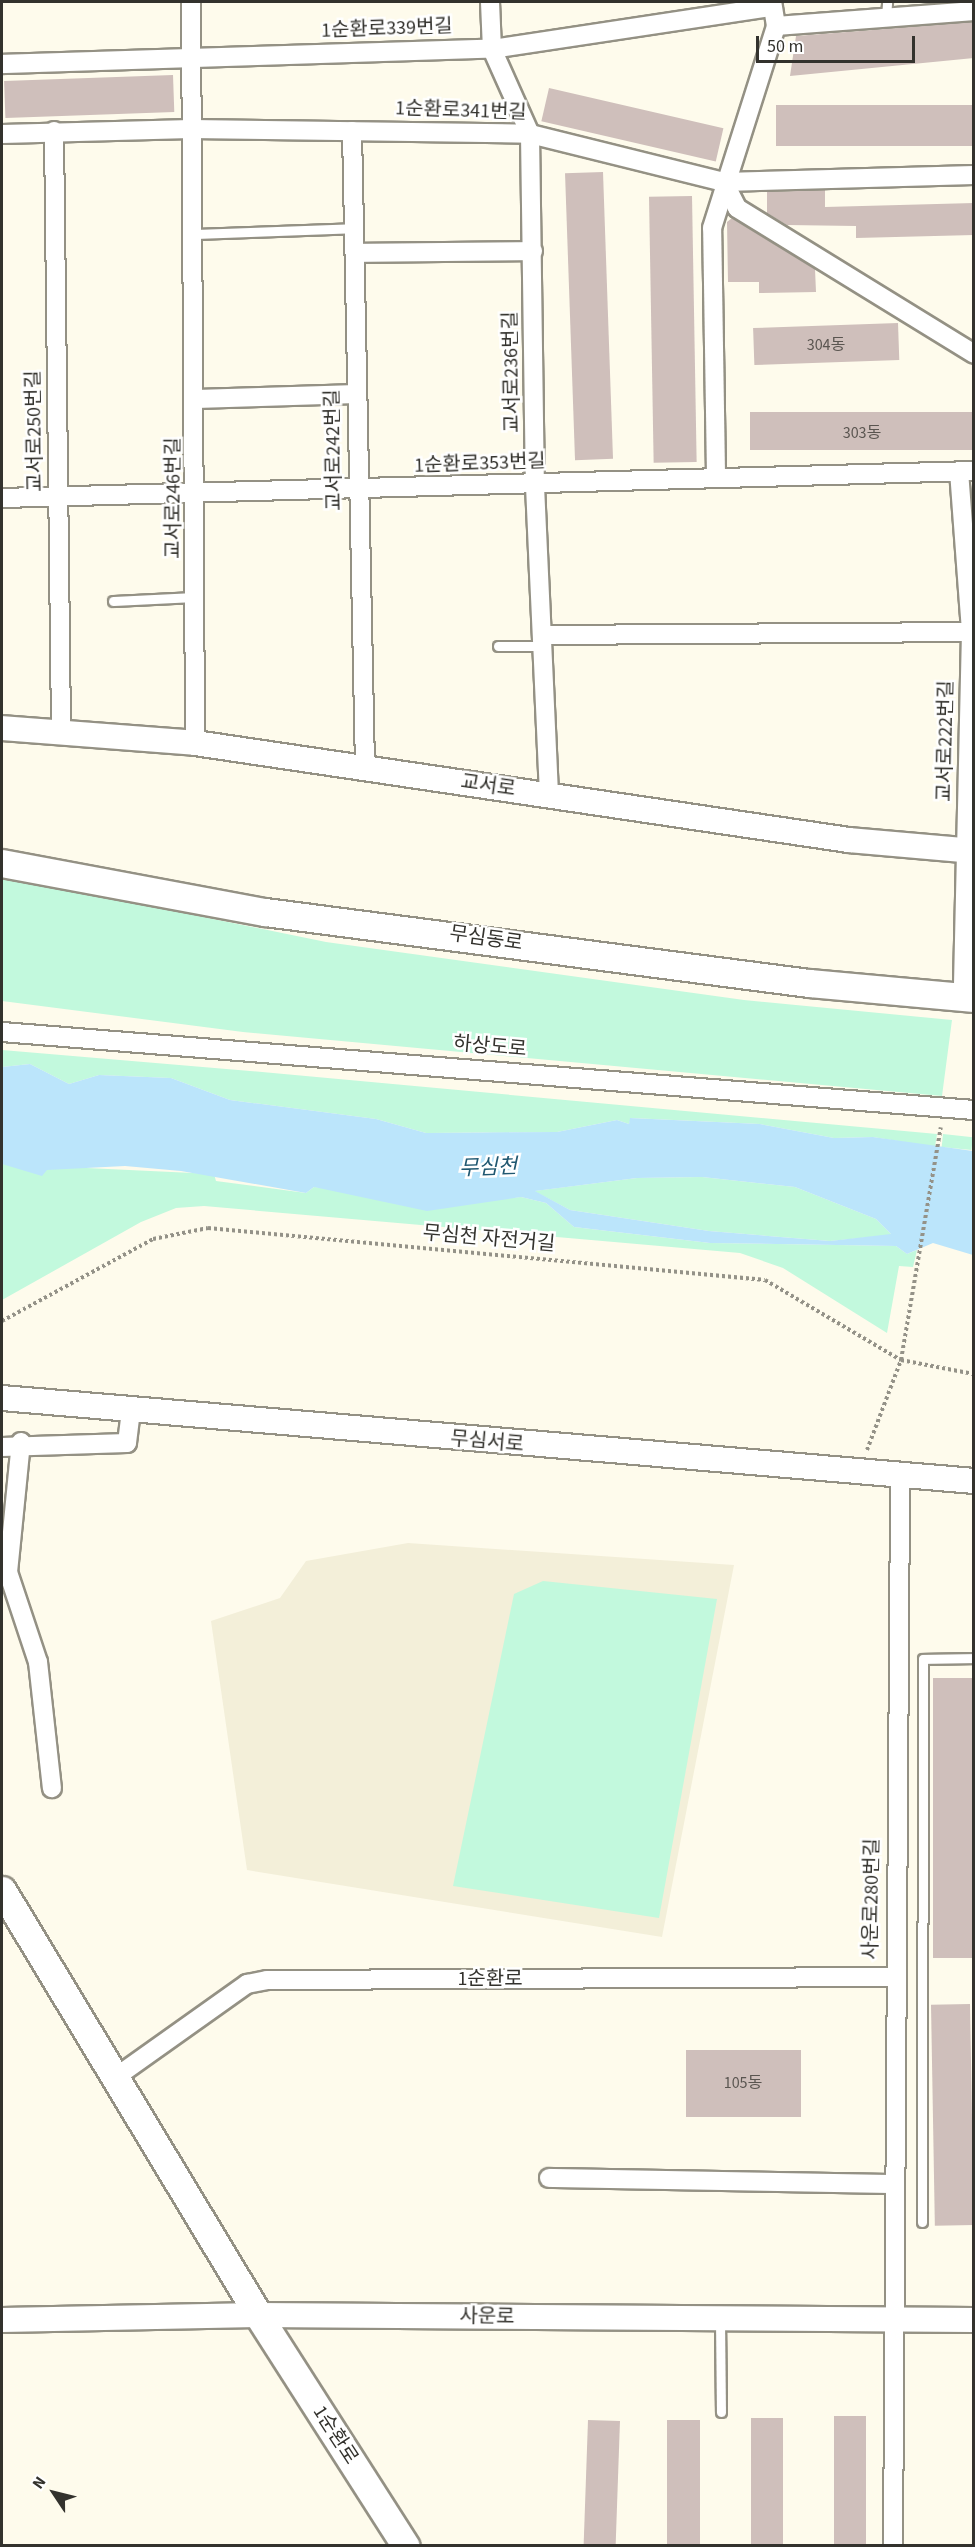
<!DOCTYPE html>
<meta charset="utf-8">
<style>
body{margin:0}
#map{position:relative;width:975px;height:2547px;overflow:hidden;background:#fefbec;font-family:"Source Sans 3","Noto Sans KR",sans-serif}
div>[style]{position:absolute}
.built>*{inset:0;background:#f3efd9}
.green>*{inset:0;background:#c2f9dd;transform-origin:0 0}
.water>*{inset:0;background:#bbe5fb}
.building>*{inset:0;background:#cfbfbb;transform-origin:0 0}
.path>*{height:4px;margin-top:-2px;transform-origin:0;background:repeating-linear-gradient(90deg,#949288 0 3px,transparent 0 6px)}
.roads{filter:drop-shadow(2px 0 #949184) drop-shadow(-2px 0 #949184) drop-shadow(0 2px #949184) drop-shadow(0 -2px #949184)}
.service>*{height:9px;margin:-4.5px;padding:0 4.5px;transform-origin:4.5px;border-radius:4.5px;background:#fff}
.minor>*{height:18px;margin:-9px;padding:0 9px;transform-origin:9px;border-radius:9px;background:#fff}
.tertiary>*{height:24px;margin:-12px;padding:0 12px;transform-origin:12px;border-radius:12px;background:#fff}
.secondary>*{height:27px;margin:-13.5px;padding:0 13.5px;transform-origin:13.5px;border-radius:13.5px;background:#fff}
span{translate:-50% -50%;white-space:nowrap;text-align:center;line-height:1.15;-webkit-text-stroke:5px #fff;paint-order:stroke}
.number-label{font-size:16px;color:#5a5550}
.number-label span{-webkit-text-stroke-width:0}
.street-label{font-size:20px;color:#33322d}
.water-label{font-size:21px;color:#205871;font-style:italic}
.frame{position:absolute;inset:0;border:3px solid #33322d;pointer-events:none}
.north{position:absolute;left:24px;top:2463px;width:60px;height:60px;-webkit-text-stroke:4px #fff;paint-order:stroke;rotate:305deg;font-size:16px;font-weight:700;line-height:24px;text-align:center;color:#33322d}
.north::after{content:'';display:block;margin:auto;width:21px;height:27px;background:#33322d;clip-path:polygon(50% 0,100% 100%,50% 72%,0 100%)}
.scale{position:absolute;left:756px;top:36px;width:159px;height:27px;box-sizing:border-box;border:3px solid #33322d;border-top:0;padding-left:8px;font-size:18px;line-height:21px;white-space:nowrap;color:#33322d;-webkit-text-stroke:4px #fff;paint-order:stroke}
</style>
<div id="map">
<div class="built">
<i style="clip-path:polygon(408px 1543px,734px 1565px,662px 1937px,247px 1870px,211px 1621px,280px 1598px,306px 1561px)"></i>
</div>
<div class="green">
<i style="clip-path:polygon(2px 876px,326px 942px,744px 1000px,952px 1020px,942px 1096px,243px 1032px,2px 1001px)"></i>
<i style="clip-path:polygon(2px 1050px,250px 1071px,937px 1134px,935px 1147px,873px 1137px,834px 1138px,760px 1124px,631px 1118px,629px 1124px,617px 1120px,557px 1132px,426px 1133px,376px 1119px,230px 1100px,171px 1078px,99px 1075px,69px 1084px,30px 1064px,2px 1067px)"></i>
<i style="left:943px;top:1134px;width:30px;height:13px;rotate:6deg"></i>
<i style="clip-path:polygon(2px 1164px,214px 1174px,216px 1181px,306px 1193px,314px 1187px,481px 1201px,521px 1197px,546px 1203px,574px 1227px,710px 1243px,896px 1246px,907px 1254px,917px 1250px,913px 1267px,899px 1266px,887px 1333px,783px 1268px,740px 1253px,204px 1206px,176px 1208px,141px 1222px,2px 1300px)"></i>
<i style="clip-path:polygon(702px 1177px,795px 1187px,876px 1219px,892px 1235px,830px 1241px,709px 1231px,570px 1210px,534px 1191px,637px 1178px)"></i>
<i style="clip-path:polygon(543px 1581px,717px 1599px,659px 1918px,453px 1886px,514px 1594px)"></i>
</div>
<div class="water">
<i style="clip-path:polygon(evenodd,30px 1064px,69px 1084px,99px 1075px,171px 1078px,230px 1100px,376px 1119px,426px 1133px,557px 1132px,617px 1120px,629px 1124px,630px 1118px,760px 1124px,834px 1138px,873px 1137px,973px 1151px,973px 1255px,933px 1243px,907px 1254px,896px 1246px,710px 1243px,574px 1227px,546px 1203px,521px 1197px,427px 1211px,314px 1187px,306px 1193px,181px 1171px,125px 1166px,47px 1170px,42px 1176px,2px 1164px,2px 1067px,30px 1064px,702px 1177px,795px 1187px,876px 1219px,891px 1234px,830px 1241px,709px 1231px,570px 1210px,535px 1191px,637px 1178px,702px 1177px)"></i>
</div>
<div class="building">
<i style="clip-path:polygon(974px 22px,974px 58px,790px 76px,796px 36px)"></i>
<i style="left:173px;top:75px;width:37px;height:169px;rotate:88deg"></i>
<i style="left:549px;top:88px;width:179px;height:34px;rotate:13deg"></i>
<i style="left:974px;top:105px;width:41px;height:198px;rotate:90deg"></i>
<i style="left:603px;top:172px;width:287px;height:38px;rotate:88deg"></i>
<i style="clip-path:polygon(825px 190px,825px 207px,974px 203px,974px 235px,856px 238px,856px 226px,787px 225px,767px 213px,767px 192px)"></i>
<i style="left:692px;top:196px;width:266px;height:43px;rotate:89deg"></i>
<i style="clip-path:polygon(732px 218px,815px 269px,816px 292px,759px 293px,759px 282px,728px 282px,727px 222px)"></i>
<i style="left:898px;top:323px;width:37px;height:145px;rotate:88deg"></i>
<i style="left:974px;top:412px;width:38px;height:224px;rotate:90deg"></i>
<i style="left:933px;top:1678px;width:40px;height:280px"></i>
<i style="left:970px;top:2004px;width:221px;height:39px;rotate:89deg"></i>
<i style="left:686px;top:2050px;width:115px;height:67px"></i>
<i style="left:834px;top:2416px;width:32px;height:130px"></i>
<i style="left:751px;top:2418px;width:32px;height:128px"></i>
<i style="left:588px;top:2420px;width:32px;height:126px;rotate:2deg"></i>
<i style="left:667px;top:2420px;width:33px;height:126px"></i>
</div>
<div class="path">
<i style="left:2px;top:1321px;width:172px;rotate:-28.5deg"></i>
<i style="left:153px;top:1239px;width:56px;rotate:-11.3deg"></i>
<i style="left:208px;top:1228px;width:559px;rotate:5.33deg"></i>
<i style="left:765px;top:1280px;width:158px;rotate:30.5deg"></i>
<i style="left:901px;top:1360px;width:74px;rotate:10.9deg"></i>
<i style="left:867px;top:1450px;width:96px;rotate:-69.3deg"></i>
<i style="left:901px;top:1360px;width:236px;rotate:-80.3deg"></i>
</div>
<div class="roads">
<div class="service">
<i style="left:886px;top:18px;width:16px;rotate:-86deg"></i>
<i style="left:193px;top:234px;width:162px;rotate:-2.1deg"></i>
<i style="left:113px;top:601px;width:82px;rotate:-2.8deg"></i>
<i style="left:498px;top:646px;width:46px"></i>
<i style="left:922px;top:2222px;width:563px;rotate:-89.9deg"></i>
<i style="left:923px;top:1659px;width:51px;rotate:-1.1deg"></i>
<i style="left:720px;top:2319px;width:93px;rotate:89.4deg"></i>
</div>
<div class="minor">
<i style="left:191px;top:2px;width:741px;rotate:89.69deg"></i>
<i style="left:490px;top:2px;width:47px;rotate:87.6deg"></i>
<i style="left:492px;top:49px;width:93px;rotate:65.9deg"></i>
<i style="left:530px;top:134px;width:352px;rotate:89.2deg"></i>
<i style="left:535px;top:486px;width:309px;rotate:87.4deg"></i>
<i style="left:776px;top:26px;width:199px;rotate:-4.3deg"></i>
<i style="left:2px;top:64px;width:490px;rotate:-1.8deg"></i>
<i style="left:492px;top:49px;width:282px;rotate:-8.6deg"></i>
<i style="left:54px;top:131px;width:600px;rotate:89.33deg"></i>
<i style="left:352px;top:131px;width:638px;rotate:88.83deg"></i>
<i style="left:2px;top:134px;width:189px;rotate:-1.5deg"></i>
<i style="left:191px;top:129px;width:339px;rotate:0.8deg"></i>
<i style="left:530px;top:134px;width:200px;rotate:13.9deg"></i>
<i style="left:724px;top:182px;width:250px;rotate:-1.6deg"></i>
<i style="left:724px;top:182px;width:29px;rotate:63deg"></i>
<i style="left:737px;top:208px;width:278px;rotate:31.6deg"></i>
<i style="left:355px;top:253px;width:178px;rotate:-0.6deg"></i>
<i style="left:197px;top:399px;width:159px;rotate:-1.8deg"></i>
<i style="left:959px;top:471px;width:161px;rotate:85.7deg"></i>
<i style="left:971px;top:632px;width:365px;rotate:91.3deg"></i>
<i style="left:716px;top:474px;width:246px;rotate:-90.9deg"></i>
<i style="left:712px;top:228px;width:212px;rotate:-72.4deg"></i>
<i style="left:776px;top:26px;width:24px;rotate:-99deg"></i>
<i style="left:2px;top:498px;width:972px;rotate:-1.59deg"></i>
<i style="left:545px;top:635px;width:429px;rotate:-0.4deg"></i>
<i style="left:2px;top:1032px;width:975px;rotate:4.59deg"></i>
<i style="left:21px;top:1442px;width:131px;rotate:95.7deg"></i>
<i style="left:8px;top:1572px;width:95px;rotate:71.6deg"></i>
<i style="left:38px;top:1662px;width:127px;rotate:83.7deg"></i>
<i style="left:2px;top:1447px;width:125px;rotate:-1.8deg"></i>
<i style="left:127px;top:1443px;width:33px;rotate:-83deg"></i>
<i style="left:116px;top:2077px;width:161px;rotate:-35.4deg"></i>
<i style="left:247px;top:1984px;width:20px;rotate:-11deg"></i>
<i style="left:267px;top:1980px;width:626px;rotate:-0.27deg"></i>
<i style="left:549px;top:2178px;width:346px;rotate:1deg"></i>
<i style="left:893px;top:2546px;width:1069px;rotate:-89.62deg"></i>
</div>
<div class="tertiary">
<i style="left:2px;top:728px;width:194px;rotate:4.4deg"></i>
<i style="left:195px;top:743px;width:661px;rotate:8.44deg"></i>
<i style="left:849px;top:840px;width:125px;rotate:5deg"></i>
<i style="left:2px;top:1398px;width:976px;rotate:4.88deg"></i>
<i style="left:2px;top:2320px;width:256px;rotate:-1.1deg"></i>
<i style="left:258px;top:2315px;width:716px;rotate:0.4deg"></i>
</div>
<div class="secondary">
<i style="left:2px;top:863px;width:268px;rotate:10.6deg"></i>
<i style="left:265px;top:912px;width:549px;rotate:7.44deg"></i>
<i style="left:809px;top:983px;width:166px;rotate:5.2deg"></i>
<i style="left:2px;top:1890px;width:496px;rotate:58.9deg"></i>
<i style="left:258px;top:2315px;width:274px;rotate:57.4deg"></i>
</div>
</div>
<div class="number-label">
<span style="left:826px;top:345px">304동</span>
<span style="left:862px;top:433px">303동</span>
<span style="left:743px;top:2083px">105동</span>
</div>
<div class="street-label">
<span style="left:387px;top:29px;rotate:-2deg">1순환로339번길</span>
<span style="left:461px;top:111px;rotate:2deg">1순환로341번길</span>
<span style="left:512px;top:372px;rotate:-91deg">교서로236번길</span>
<span style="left:35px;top:431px;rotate:-91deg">교서로250번길</span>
<span style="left:334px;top:450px;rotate:-91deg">교서로242번길</span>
<span style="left:480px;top:464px;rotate:-2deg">1순환로353번길</span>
<span style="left:174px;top:498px;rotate:-90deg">교서로246번길</span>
<span style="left:946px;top:741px;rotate:-89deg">교서로222번길</span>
<span style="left:488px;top:786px;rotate:8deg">교서로</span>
<span style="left:486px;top:939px;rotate:8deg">무심동로</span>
<span style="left:490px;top:1047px;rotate:5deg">하상도로</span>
<span style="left:489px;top:1239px;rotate:5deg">무심천 자전거길</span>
<span style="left:487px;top:1442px;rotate:5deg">무심서로</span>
<span style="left:872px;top:1899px;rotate:-89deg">사운로280번길</span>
<span style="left:490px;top:1979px">1순환로</span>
<span style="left:487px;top:2317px;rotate:1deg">사운로</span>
<span style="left:335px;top:2435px;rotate:57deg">1순환로</span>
</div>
<div class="water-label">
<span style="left:488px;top:1167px;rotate:-2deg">무심천</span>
</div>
<div class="frame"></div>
<div class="north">N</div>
<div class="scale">50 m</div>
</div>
